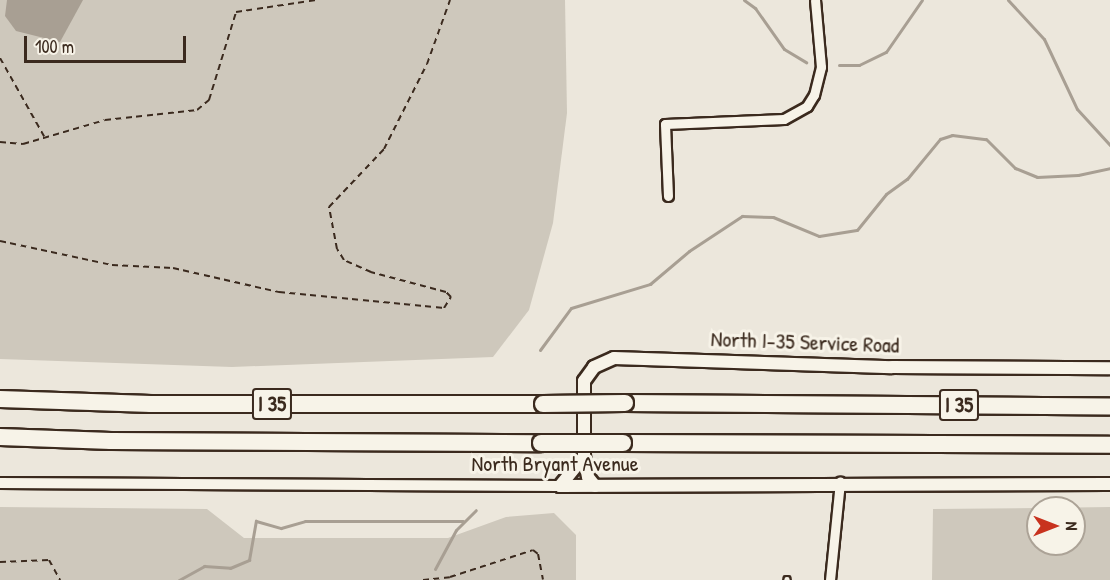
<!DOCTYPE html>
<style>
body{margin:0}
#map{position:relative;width:1110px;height:580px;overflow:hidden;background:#ece7dc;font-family:"Patrick Hand",sans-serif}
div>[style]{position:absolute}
.green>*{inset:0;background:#cec8bc}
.water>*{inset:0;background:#a89f93}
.stream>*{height:3px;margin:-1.5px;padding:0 1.5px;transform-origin:1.5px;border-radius:1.5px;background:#a89f93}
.path>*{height:2px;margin-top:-1px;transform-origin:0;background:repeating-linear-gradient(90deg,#3b2a1e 0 6px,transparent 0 10.5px)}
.roads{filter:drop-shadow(2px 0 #3b2a1e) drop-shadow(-2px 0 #3b2a1e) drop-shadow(0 2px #3b2a1e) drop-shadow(0 -2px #3b2a1e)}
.service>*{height:4.5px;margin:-2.25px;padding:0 2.25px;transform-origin:2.25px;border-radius:2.25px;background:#f7f3e8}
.minor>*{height:9px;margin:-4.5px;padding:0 4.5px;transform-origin:4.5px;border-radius:4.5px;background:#f7f3e8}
.tertiary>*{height:10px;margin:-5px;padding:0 5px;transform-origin:5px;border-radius:5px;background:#f7f3e8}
.secondary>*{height:12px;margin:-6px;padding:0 6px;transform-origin:6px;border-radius:6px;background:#f7f3e8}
.motorway>*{height:16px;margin:-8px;padding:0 8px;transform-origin:8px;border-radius:8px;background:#f7f3e8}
.bridges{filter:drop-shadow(2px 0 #3b2a1e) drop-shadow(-2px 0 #3b2a1e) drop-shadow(0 2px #3b2a1e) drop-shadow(0 -2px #3b2a1e)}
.motorway-bridge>*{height:16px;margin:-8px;padding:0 8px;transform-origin:8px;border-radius:8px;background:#f7f3e8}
span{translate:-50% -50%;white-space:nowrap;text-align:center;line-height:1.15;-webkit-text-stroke:6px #f7f3e8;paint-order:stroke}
.shield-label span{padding:2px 4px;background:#f7f3e8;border:2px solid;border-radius:4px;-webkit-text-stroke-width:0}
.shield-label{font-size:21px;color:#3b2a1e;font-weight:700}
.street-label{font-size:22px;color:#3b2a1e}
.north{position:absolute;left:1026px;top:496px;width:60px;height:60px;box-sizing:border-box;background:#f7f3e8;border:2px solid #aca397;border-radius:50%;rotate:90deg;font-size:16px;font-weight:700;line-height:24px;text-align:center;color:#3b2a1e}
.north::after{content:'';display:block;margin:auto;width:21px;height:27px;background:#c8321e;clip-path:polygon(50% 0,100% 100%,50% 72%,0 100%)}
.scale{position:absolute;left:24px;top:36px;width:162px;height:27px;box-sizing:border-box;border:3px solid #3b2a1e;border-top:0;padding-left:8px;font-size:18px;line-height:21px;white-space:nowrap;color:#3b2a1e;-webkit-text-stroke:4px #f7f3e8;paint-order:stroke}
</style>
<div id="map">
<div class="green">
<i style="clip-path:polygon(0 0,565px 0,567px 113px,553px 223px,529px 310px,493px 357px,232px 367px,0 359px)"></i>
<i style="clip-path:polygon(0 507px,207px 509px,244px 538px,448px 538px,506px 517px,554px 513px,576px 535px,576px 580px,0 580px)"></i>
<i style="clip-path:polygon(1110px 507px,1110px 580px,932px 580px,933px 509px,1038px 508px,1038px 544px,1074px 544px,1074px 508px,1040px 508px)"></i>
</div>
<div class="water">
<i style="clip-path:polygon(7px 0,83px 0,60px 42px,16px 31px,5px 16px)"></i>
</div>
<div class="stream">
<i style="left:744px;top:0;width:14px;rotate:36deg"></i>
<i style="left:755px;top:8px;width:50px;rotate:54.7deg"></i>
<i style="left:784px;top:49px;width:26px;rotate:31deg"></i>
<i style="left:1008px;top:0;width:53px;rotate:47.3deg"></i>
<i style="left:1044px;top:39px;width:77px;rotate:64.8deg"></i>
<i style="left:1077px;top:109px;width:49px;rotate:47.5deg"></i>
<i style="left:839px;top:65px;width:20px"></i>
<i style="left:859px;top:65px;width:30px;rotate:-26deg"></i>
<i style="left:886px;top:52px;width:63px;rotate:-55.3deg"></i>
<i style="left:540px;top:350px;width:52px;rotate:-53.6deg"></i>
<i style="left:571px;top:308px;width:83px;rotate:-16.9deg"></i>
<i style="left:650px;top:284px;width:51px;rotate:-40.2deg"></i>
<i style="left:689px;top:251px;width:64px;rotate:-33.4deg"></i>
<i style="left:742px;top:216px;width:31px;rotate:2deg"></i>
<i style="left:773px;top:217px;width:50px;rotate:22.4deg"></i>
<i style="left:819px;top:236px;width:38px;rotate:-9deg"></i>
<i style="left:857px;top:230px;width:46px;rotate:-51.1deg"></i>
<i style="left:886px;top:194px;width:26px;rotate:-36deg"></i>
<i style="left:907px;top:179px;width:52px;rotate:-50.5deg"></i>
<i style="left:940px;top:139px;width:13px;rotate:-18deg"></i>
<i style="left:952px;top:135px;width:34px;rotate:7deg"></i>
<i style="left:986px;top:139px;width:41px;rotate:45deg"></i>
<i style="left:1015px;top:168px;width:24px;rotate:22deg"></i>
<i style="left:1037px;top:177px;width:41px;rotate:-2.8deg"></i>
<i style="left:1078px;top:175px;width:33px;rotate:-12deg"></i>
<i style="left:435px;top:569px;width:44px;rotate:-61.7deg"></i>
<i style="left:456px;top:530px;width:28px;rotate:-45deg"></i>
<i style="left:179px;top:580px;width:29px;rotate:-29deg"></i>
<i style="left:204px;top:566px;width:26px;rotate:4deg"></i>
<i style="left:230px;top:568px;width:21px;rotate:-23deg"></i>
<i style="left:249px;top:560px;width:40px;rotate:-80deg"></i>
<i style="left:256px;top:521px;width:26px;rotate:16deg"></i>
<i style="left:281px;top:528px;width:25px;rotate:-16deg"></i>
<i style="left:305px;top:521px;width:158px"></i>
</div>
<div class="path">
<i style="left:0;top:58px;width:90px;rotate:60.6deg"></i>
<i style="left:0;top:142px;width:23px;rotate:5deg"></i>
<i style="left:23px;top:144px;width:85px;rotate:-16.3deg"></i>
<i style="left:105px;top:120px;width:93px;rotate:-6.2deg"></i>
<i style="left:197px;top:110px;width:16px;rotate:-40deg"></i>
<i style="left:209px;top:100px;width:92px;rotate:-72.9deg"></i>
<i style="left:236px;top:12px;width:81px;rotate:-8.5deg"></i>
<i style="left:0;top:241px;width:115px;rotate:12.1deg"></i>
<i style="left:112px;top:265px;width:61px;rotate:2.8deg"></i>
<i style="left:173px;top:268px;width:109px;rotate:12.8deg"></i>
<i style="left:279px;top:292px;width:166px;rotate:5.5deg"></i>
<i style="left:444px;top:308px;width:13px;rotate:-58deg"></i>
<i style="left:451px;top:297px;width:7px;rotate:-135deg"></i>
<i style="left:446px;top:292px;width:78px;rotate:-165.1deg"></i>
<i style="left:371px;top:272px;width:30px;rotate:-156deg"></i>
<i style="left:344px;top:260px;width:13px;rotate:-122deg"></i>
<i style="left:337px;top:249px;width:43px;rotate:-100.8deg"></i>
<i style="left:329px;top:207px;width:80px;rotate:-46.5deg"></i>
<i style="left:384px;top:149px;width:95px;rotate:-63.2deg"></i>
<i style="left:427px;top:64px;width:68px;rotate:-70.2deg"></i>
<i style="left:0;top:562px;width:49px;rotate:-2.3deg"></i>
<i style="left:49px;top:560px;width:23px;rotate:61deg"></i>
<i style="left:423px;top:580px;width:27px;rotate:-6deg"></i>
<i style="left:450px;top:577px;width:87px;rotate:-18deg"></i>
<i style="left:533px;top:550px;width:6px;rotate:39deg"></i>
<i style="left:538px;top:554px;width:26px;rotate:79deg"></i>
</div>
<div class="roads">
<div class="service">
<i style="left:787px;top:579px;width:1px;rotate:90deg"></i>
</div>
<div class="minor">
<i style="left:668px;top:196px;width:72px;rotate:-92.4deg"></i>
<i style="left:665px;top:124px;width:119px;rotate:-2.4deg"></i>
<i style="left:784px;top:119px;width:26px;rotate:-29deg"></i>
<i style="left:807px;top:106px;width:13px;rotate:-58deg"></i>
<i style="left:814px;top:95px;width:29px;rotate:-76deg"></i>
<i style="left:821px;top:67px;width:67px;rotate:-95.1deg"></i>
<i style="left:830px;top:580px;width:99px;rotate:-84.2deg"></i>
</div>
<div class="tertiary">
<i style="left:0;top:483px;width:560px;rotate:0.31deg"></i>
</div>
<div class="secondary">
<i style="left:560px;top:486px;width:550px;rotate:-0.21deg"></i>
<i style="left:560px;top:486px;width:38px;rotate:-51deg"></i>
<i style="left:595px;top:486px;width:11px;rotate:-128deg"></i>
<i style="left:588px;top:477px;width:21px;rotate:-101deg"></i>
<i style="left:584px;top:456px;width:75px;rotate:-90deg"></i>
<i style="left:584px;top:381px;width:17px;rotate:-54deg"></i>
<i style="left:594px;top:367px;width:22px;rotate:-24deg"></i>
<i style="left:614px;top:358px;width:278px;rotate:1.9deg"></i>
<i style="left:892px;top:367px;width:218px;rotate:0.3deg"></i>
</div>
<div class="motorway">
<i style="left:0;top:399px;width:151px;rotate:1.9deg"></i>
<i style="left:151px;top:404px;width:392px"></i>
<i style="left:625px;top:403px;width:485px;rotate:0.4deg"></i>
<i style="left:0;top:437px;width:111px;rotate:2.1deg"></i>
<i style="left:111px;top:441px;width:430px;rotate:0.3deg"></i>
<i style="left:623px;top:443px;width:487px;rotate:0.2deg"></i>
</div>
</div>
<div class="bridges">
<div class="motorway-bridge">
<i style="left:543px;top:404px;width:82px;rotate:-0.7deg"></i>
<i style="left:541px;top:443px;width:82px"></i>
</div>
</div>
<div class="shield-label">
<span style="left:272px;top:404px">I 35</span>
<span style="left:959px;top:405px">I 35</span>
</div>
<div class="street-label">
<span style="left:805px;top:342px;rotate:2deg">North I-35 Service Road</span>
<span style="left:555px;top:464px">North Bryant Avenue</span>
</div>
<div class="north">N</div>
<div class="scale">100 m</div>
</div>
